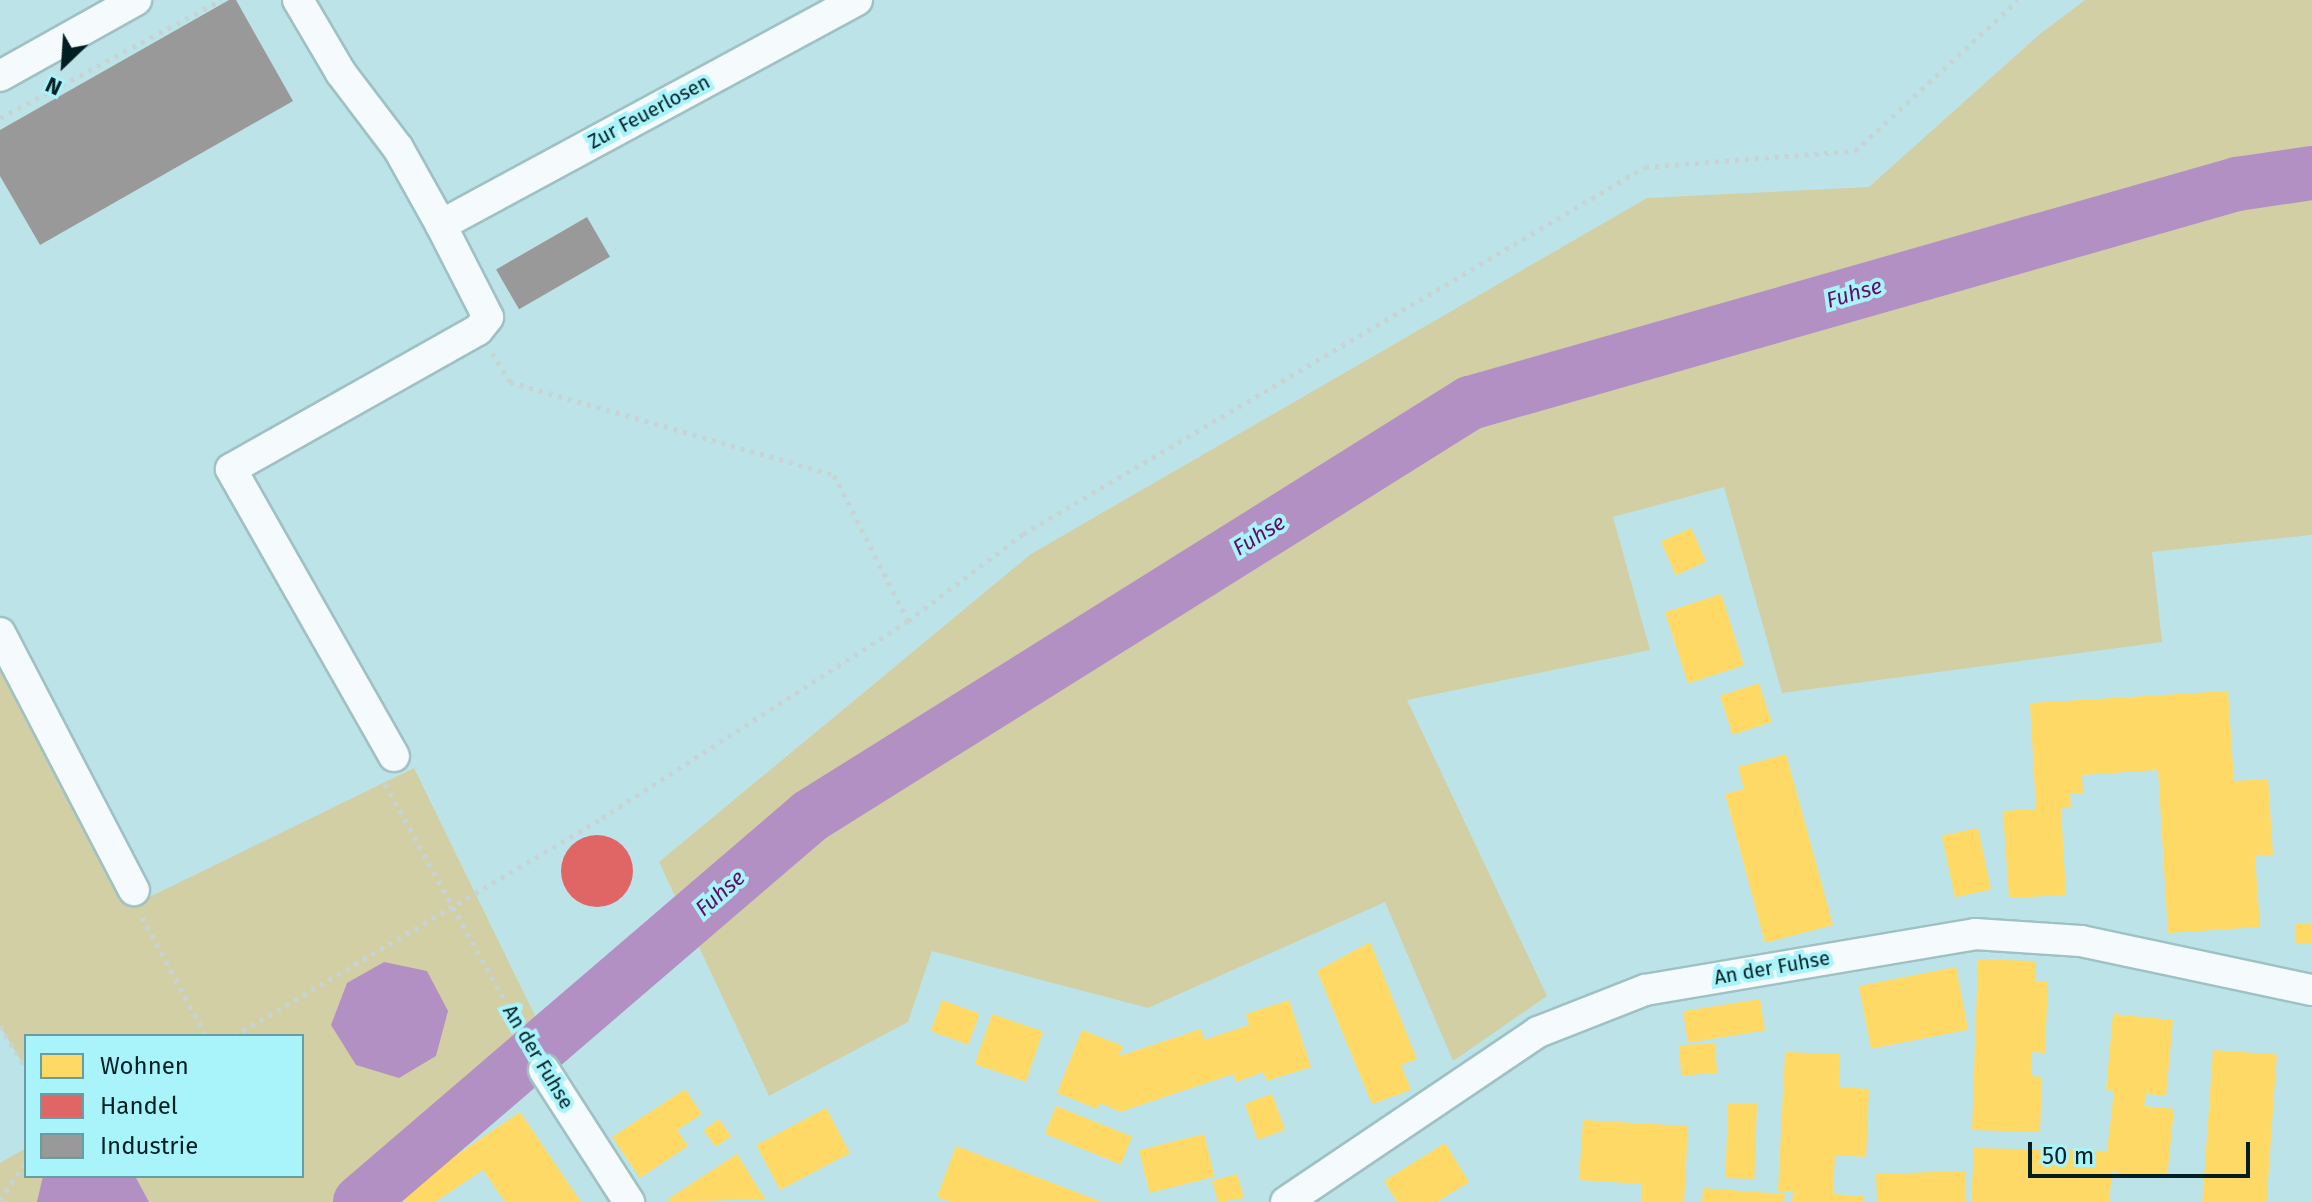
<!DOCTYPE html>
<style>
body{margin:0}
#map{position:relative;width:2312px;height:1202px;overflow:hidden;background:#bce4e8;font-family:"Fira Sans",sans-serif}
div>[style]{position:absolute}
.green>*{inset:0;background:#d3cfa5}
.water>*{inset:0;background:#b390c4}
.homes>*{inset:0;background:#ffd966;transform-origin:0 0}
.shops>*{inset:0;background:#e06666}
.round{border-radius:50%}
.industry>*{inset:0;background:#999;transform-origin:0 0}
.river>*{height:54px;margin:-27px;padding:0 27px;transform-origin:27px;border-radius:27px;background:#b390c4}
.path>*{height:5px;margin-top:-2.5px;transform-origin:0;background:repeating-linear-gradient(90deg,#c7d3d4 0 4px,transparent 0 10px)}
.roads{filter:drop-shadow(2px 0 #a0c1c4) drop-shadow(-2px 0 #a0c1c4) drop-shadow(0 2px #a0c1c4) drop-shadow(0 -2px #a0c1c4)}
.minor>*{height:30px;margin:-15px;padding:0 15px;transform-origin:15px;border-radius:15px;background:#f5fbfc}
span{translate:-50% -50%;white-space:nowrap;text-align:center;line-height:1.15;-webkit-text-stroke:8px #a9f3fb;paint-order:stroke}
.street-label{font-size:20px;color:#011f22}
.water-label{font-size:22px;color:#620b6a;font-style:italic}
.legend{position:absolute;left:24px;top:1034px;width:280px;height:144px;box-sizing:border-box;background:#a9f3fb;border:2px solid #669ea4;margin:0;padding:10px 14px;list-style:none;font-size:24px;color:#011f22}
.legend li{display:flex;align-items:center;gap:16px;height:40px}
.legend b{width:40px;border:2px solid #669ea4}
.north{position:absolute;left:24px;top:24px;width:80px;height:80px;-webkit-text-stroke:6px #a9f3fb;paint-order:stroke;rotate:205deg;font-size:22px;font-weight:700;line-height:32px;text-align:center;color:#011f22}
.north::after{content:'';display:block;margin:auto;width:28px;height:36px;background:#011f22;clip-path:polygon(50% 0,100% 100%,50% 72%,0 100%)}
.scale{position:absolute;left:2028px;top:1142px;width:222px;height:36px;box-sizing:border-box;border:4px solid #011f22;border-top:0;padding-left:10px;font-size:24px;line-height:28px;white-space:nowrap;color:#011f22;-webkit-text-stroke:6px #a9f3fb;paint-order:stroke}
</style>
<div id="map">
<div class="green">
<i style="clip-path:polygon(2085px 0,2312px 0,2312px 535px,2152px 552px,2162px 642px,1782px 693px,1724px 487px,1613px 517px,1650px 650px,1407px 700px,1547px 996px,1453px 1061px,1385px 902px,1148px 1008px,932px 951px,908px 1022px,769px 1096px,659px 862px,1031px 554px,1647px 198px,1869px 187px,2040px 34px)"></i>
<i style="clip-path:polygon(0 666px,135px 904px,414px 768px,540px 1026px,343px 1202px,0 1202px,0 1163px,26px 1148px,26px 1176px,302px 1176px,302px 1036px,26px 1036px,26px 1069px,0 1026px)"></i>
</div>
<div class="water">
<i style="clip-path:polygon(384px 962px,427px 971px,448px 1011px,436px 1056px,399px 1078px,356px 1065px,331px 1025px,347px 983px)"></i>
<i style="clip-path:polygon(43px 1176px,135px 1176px,149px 1202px,37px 1202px)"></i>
</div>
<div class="homes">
<i style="left:1691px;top:528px;width:37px;height:33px;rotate:66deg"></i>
<i style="left:1721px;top:594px;width:75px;height:59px;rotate:72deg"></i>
<i style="left:1759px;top:683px;width:41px;height:41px;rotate:72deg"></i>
<i style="clip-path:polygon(2228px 691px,2234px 781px,2268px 779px,2273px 855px,2255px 856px,2260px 927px,2168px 933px,2158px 770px,2082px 775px,2083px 793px,2070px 794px,2071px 808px,2061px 808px,2066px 895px,2009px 898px,2003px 811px,2036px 809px,2030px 703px)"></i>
<i style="clip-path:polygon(1786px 754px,1833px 925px,1765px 943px,1725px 794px,1744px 789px,1738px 767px)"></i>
<i style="left:1978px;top:828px;width:63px;height:37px;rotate:78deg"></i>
<i style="left:2312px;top:923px;width:21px;height:17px;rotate:90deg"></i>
<i style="clip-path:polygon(1370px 942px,1417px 1059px,1401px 1065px,1411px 1090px,1372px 1104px,1317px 971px)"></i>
<i style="clip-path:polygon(1978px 959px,2035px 961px,2035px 981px,2048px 982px,2045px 1053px,2032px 1052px,2031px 1076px,2042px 1077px,2040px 1132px,1972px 1130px)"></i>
<i style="left:1956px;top:967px;width:64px;height:99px;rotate:79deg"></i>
<i style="left:1760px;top:999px;width:32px;height:78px;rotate:81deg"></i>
<i style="left:942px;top:1000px;width:40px;height:33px;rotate:20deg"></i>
<i style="clip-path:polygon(1289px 1000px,1311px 1067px,1267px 1081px,1263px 1072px,1236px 1082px,1233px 1074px,1120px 1112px,1100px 1103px,1097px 1109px,1057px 1093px,1082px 1030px,1123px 1046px,1119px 1056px,1201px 1029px,1204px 1040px,1249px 1025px,1246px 1014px)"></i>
<i style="left:992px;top:1014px;width:54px;height:53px;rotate:19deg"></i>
<i style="clip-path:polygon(2113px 1014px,2173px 1020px,2166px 1096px,2146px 1094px,2144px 1106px,2174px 1109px,2167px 1178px,2112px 1172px,2109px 1202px,1971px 1202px,1974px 1148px,2107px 1151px,2114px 1091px,2106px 1090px)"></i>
<i style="left:1715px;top:1043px;width:30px;height:36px;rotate:86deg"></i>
<i style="left:2213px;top:1050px;width:64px;height:153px;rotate:4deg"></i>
<i style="clip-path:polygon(1785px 1052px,1840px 1054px,1839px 1087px,1869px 1089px,1866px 1157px,1835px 1155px,1833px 1194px,1864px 1196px,1863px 1202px,1792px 1202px,1793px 1192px,1778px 1191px)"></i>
<i style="clip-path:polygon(685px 1089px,702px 1114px,677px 1130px,688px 1146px,640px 1178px,612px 1137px)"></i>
<i style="left:1272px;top:1094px;width:38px;height:29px;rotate:70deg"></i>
<i style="left:1728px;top:1103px;width:29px;height:75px;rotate:2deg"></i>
<i style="left:1056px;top:1106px;width:82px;height:30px;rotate:22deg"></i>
<i style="left:826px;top:1108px;width:51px;height:79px;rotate:62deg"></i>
<i style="clip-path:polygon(520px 1112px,581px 1202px,505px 1202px,483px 1170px,435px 1202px,406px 1202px,400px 1193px)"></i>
<i style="left:719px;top:1119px;width:21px;height:19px;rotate:55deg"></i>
<i style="clip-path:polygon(1583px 1120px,1688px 1126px,1684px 1202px,1641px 1202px,1642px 1184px,1579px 1180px)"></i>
<i style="left:1204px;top:1134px;width:44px;height:67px;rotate:76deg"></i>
<i style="clip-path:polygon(1445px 1143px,1469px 1182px,1437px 1202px,1397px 1202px,1384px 1181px)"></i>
<i style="clip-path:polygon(956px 1146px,1102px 1202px,951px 1202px,937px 1197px)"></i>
<i style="clip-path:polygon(737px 1154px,765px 1199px,669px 1202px,668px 1199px)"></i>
<i style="left:1965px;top:1171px;width:31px;height:89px;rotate:88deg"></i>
<i style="clip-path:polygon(1237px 1174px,1244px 1198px,1218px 1202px,1212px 1181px)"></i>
<i style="clip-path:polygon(1703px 1188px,1785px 1194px,1784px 1202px,1702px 1202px)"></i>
</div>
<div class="shops">
<i class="round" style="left:561px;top:835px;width:72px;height:72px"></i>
</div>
<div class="industry">
<i style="clip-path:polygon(229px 0,236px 0,293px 101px,40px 245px,0 176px,0 130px)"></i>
<i style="left:587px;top:217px;width:46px;height:105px;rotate:60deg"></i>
</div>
<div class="river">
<i style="left:360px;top:1202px;width:593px;rotate:-40.62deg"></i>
<i style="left:810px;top:816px;width:779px;rotate:-32.04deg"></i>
<i style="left:1470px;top:403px;width:798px;rotate:-15.94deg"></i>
<i style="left:2237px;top:184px;width:76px;rotate:-8.3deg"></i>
</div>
<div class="path">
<i style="left:0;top:118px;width:251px;rotate:-28.1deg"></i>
<i style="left:492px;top:353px;width:34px;rotate:58deg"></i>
<i style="left:510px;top:382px;width:337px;rotate:16deg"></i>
<i style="left:834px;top:475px;width:164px;rotate:63.1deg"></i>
<i style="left:385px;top:784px;width:302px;rotate:61.1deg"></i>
<i style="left:142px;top:917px;width:135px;rotate:61.7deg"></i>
<i style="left:0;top:1026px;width:50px;rotate:58.8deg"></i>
<i style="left:234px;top:1036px;width:428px;rotate:-30.6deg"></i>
<i style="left:602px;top:818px;width:364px;rotate:-32.8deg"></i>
<i style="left:908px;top:621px;width:144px;rotate:-37.1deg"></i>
<i style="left:1023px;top:534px;width:722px;rotate:-30.54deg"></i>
<i style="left:1645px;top:167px;width:211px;rotate:-4.4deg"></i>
<i style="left:1855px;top:151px;width:222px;rotate:-42.8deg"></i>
<i style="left:0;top:1200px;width:46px;rotate:-55.6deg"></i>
</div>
<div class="roads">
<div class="minor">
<i style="left:298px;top:0;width:85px;rotate:59.5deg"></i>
<i style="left:341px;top:73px;width:94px;rotate:52.8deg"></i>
<i style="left:398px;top:148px;width:88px;rotate:60.8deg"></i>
<i style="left:441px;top:225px;width:473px;rotate:-28.4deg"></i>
<i style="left:0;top:76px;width:156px;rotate:-29.2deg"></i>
<i style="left:0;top:633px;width:290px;rotate:62.5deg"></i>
<i style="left:394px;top:756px;width:330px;rotate:-119.6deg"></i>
<i style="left:231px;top:469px;width:283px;rotate:-29.4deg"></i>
<i style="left:478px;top:330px;width:16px;rotate:-52deg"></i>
<i style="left:488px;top:317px;width:103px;rotate:-117.1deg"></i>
<i style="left:544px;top:1070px;width:157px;rotate:57.2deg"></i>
<i style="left:1286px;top:1202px;width:304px;rotate:-34deg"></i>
<i style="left:1538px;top:1032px;width:115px;rotate:-21.4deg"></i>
<i style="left:1645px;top:990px;width:335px;rotate:-9.6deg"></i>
<i style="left:1975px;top:934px;width:106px;rotate:3.8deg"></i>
<i style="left:2081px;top:941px;width:236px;rotate:12deg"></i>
</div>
</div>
<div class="street-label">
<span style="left:649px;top:112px;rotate:-28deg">Zur Feuerlosen</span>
<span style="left:1772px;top:968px;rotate:-10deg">An der Fuhse</span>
<span style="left:538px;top:1057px;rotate:59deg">An der Fuhse</span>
</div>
<div class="water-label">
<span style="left:1854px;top:293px;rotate:-16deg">Fuhse</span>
<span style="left:1259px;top:535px;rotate:-32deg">Fuhse</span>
<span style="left:720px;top:893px;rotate:-41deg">Fuhse</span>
</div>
<ul class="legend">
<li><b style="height:22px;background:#ffd966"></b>Wohnen</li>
<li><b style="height:22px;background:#e06666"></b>Handel</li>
<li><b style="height:22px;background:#999"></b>Industrie</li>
</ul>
<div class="north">N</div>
<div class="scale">50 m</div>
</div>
